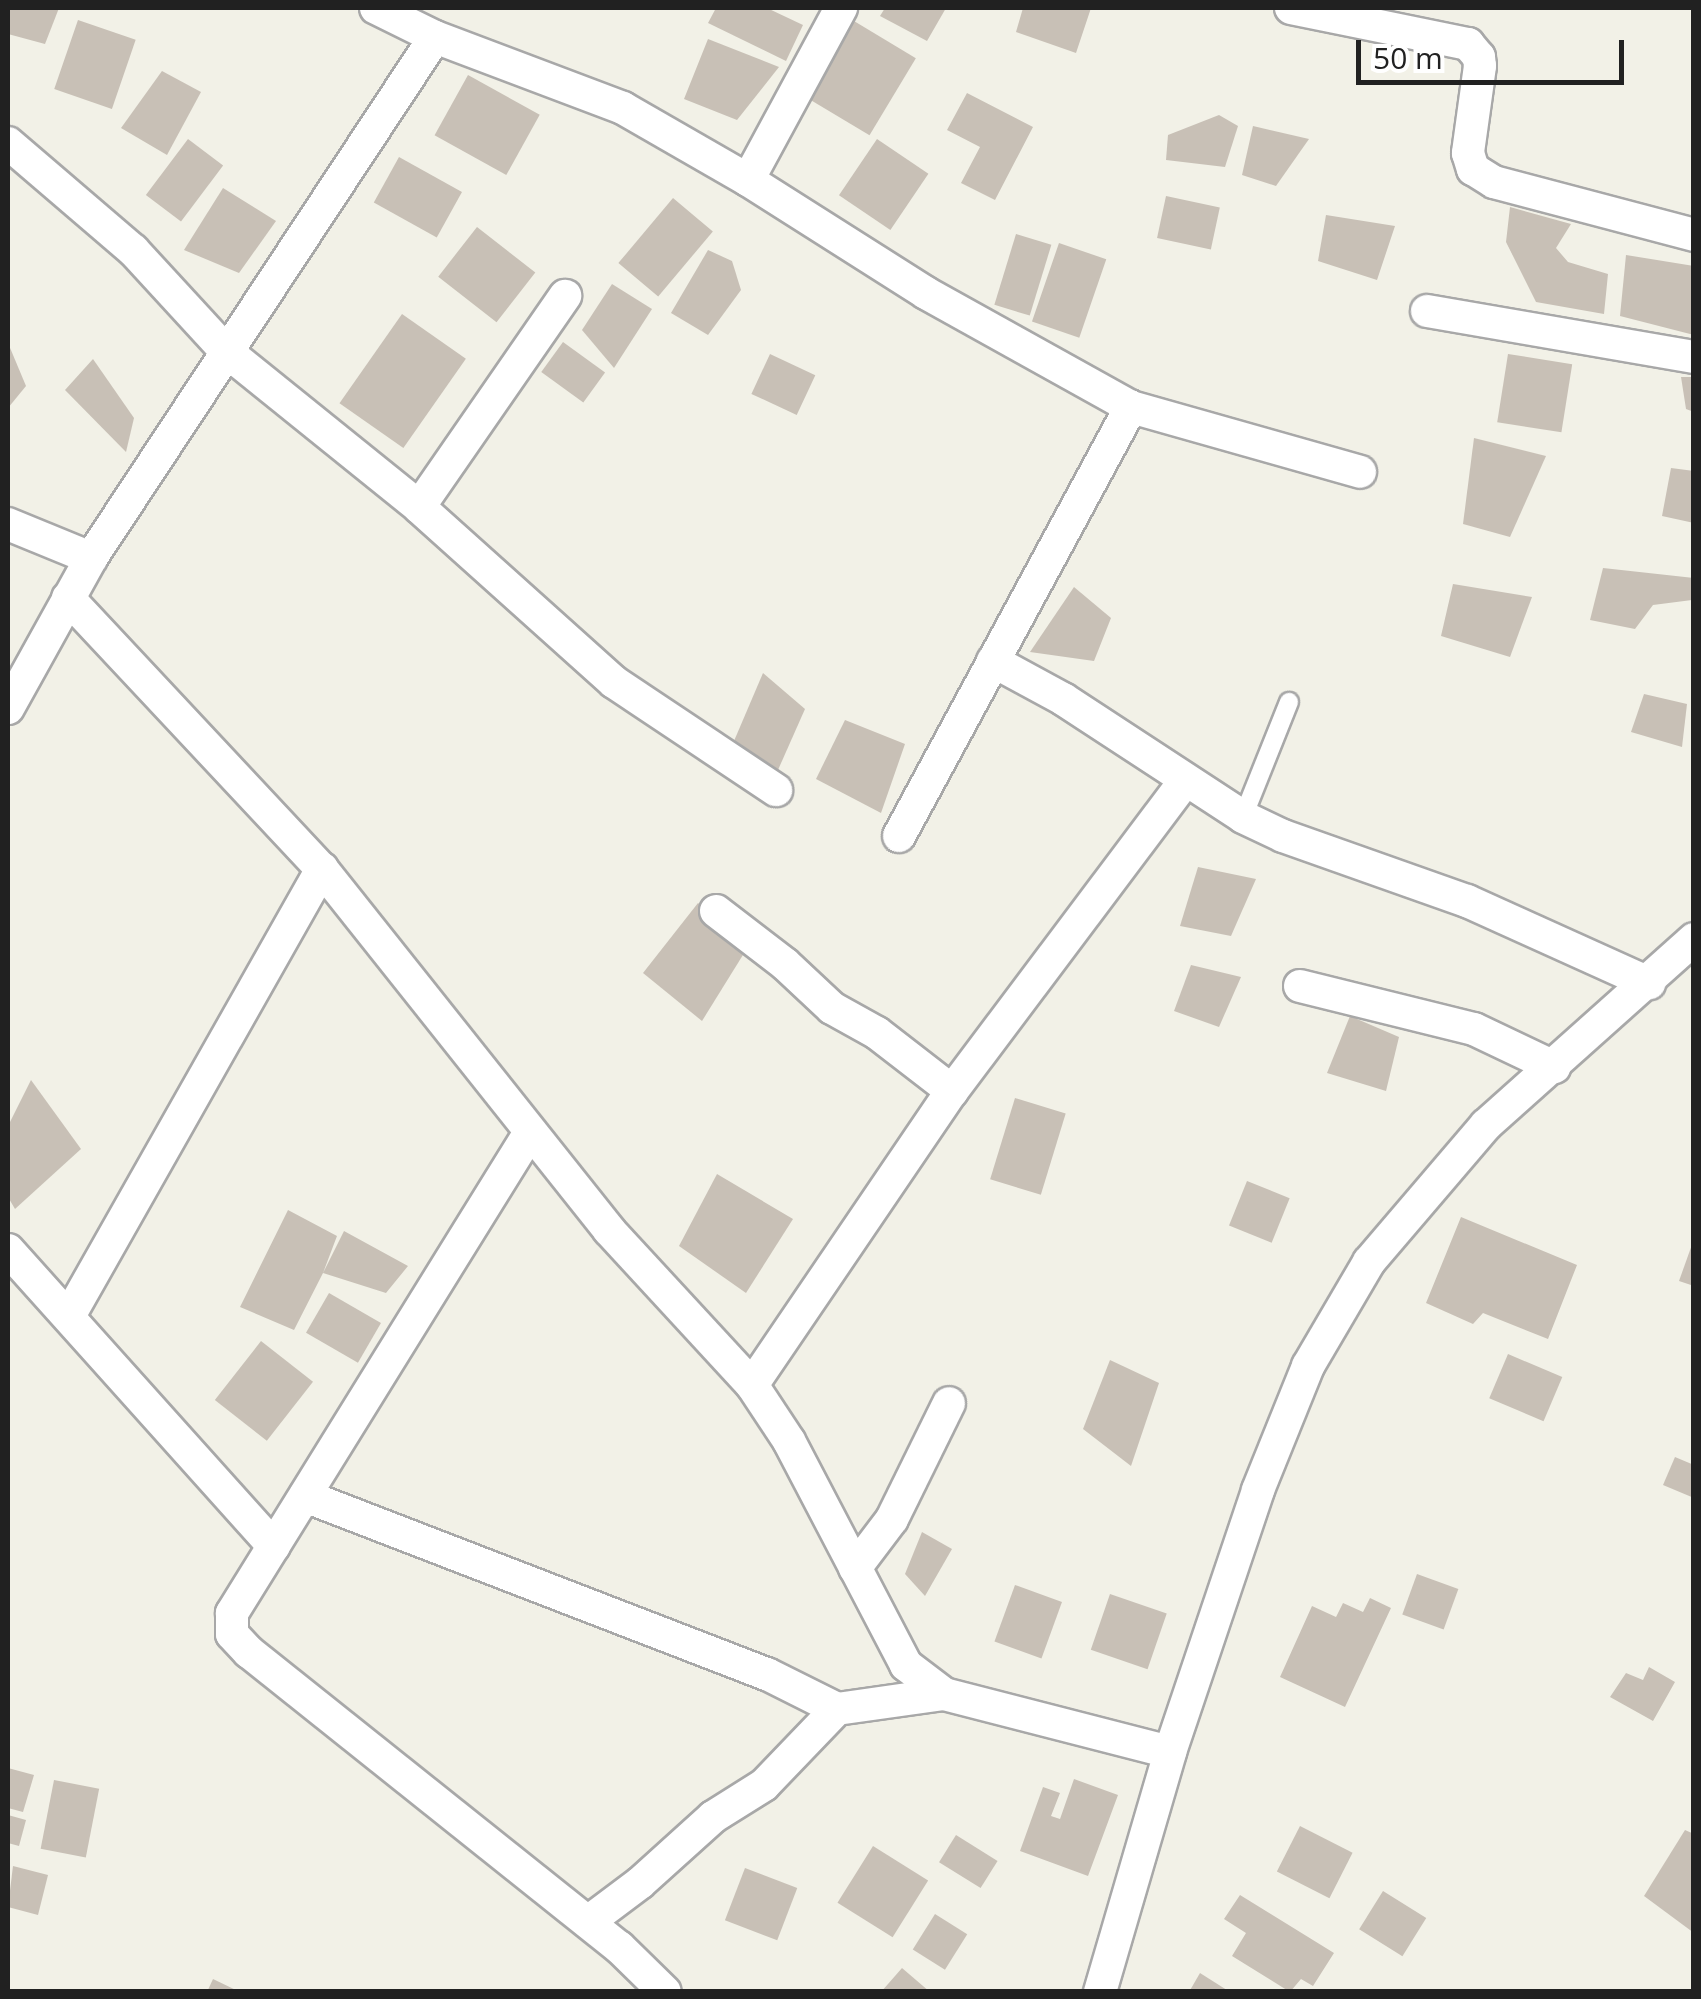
<!DOCTYPE html>
<style>
body{margin:0}
#map{position:relative;width:1701px;height:1999px;overflow:hidden;background:#f2f1e7;font-family:"Open Sans",sans-serif}
div>[style]{position:absolute}
.building>*{inset:0;background:#c8c0b6;transform-origin:0 0}
.roads{filter:drop-shadow(2px 0 #a8a8a8) drop-shadow(-2px 0 #a8a8a8) drop-shadow(0 2px #a8a8a8) drop-shadow(0 -2px #a8a8a8)}
.service>*{height:18px;margin:-9px;padding:0 9px;transform-origin:9px;border-radius:9px;background:#fff}
.minor>*{height:32px;margin:-16px;padding:0 16px;transform-origin:16px;border-radius:16px;background:#fff}
span{translate:-50% -50%;white-space:nowrap;text-align:center;line-height:1.15;-webkit-text-stroke:10px #fff;paint-order:stroke}
.frame{position:absolute;inset:0;border:10px solid #212121;pointer-events:none}
.scale{position:absolute;left:1356px;top:40px;width:268px;height:45px;box-sizing:border-box;border:5px solid #212121;border-top:0;padding-left:12px;font-size:30px;line-height:35px;white-space:nowrap;color:#212121;-webkit-text-stroke:8px #fff;paint-order:stroke}
</style>
<div id="map">
<div class="building">
<i style="clip-path:polygon(8px 8px,59px 8px,45px 44px,8px 34px)"></i>
<i style="clip-path:polygon(716px 8px,767px 8px,803px 25px,786px 61px,708px 23px)"></i>
<i style="clip-path:polygon(885px 8px,946px 8px,927px 41px,880px 16px)"></i>
<i style="clip-path:polygon(1023px 8px,1091px 8px,1076px 53px,1016px 32px)"></i>
<i style="left:849px;top:18px;width:78px;height:90px;rotate:31deg"></i>
<i style="left:78px;top:20px;width:61px;height:73px;rotate:19deg"></i>
<i style="clip-path:polygon(708px 39px,779px 67px,737px 120px,684px 99px)"></i>
<i style="clip-path:polygon(162px 71px,201px 92px,167px 155px,121px 128px)"></i>
<i style="left:468px;top:75px;width:82px;height:69px;rotate:29deg"></i>
<i style="clip-path:polygon(967px 93px,1033px 127px,995px 200px,961px 183px,980px 147px,947px 130px)"></i>
<i style="clip-path:polygon(1219px 115px,1238px 126px,1225px 167px,1166px 160px,1168px 135px)"></i>
<i style="clip-path:polygon(1253px 126px,1309px 139px,1276px 186px,1242px 175px)"></i>
<i style="left:188px;top:139px;width:44px;height:70px;rotate:37deg"></i>
<i style="left:877px;top:139px;width:62px;height:68px;rotate:34deg"></i>
<i style="left:399px;top:157px;width:72px;height:52px;rotate:29deg"></i>
<i style="clip-path:polygon(223px 188px,276px 221px,239px 273px,184px 250px)"></i>
<i style="left:1166px;top:196px;width:55px;height:43px;rotate:12deg"></i>
<i style="left:673px;top:198px;width:52px;height:85px;rotate:40deg"></i>
<i style="clip-path:polygon(1510px 207px,1571px 224px,1556px 248px,1568px 262px,1608px 274px,1604px 314px,1536px 302px,1506px 242px)"></i>
<i style="clip-path:polygon(1326px 215px,1395px 226px,1377px 280px,1318px 261px)"></i>
<i style="left:477px;top:227px;width:74px;height:63px;rotate:38deg"></i>
<i style="left:1016px;top:234px;width:37px;height:74px;rotate:17deg"></i>
<i style="left:1059px;top:243px;width:50px;height:83px;rotate:19deg"></i>
<i style="clip-path:polygon(708px 250px,732px 261px,741px 290px,708px 335px,671px 313px)"></i>
<i style="clip-path:polygon(1626px 255px,1694px 266px,1694px 335px,1620px 316px)"></i>
<i style="clip-path:polygon(612px 284px,652px 309px,614px 368px,582px 330px)"></i>
<i style="left:402px;top:314px;width:78px;height:109px;rotate:35deg"></i>
<i style="left:563px;top:342px;width:52px;height:37px;rotate:36deg"></i>
<i style="clip-path:polygon(8px 343px,26px 386px,8px 408px)"></i>
<i style="left:770px;top:354px;width:50px;height:44px;rotate:25deg"></i>
<i style="left:1508px;top:354px;width:65px;height:69px;rotate:9deg"></i>
<i style="clip-path:polygon(93px 359px,134px 418px,126px 452px,65px 390px)"></i>
<i style="clip-path:polygon(1681px 377px,1694px 377px,1694px 412px,1686px 409px)"></i>
<i style="clip-path:polygon(1474px 438px,1546px 456px,1510px 537px,1463px 524px)"></i>
<i style="clip-path:polygon(1671px 468px,1694px 471px,1694px 523px,1662px 516px)"></i>
<i style="clip-path:polygon(1603px 568px,1694px 578px,1692px 600px,1653px 605px,1635px 629px,1590px 620px)"></i>
<i style="clip-path:polygon(1453px 584px,1532px 597px,1510px 657px,1441px 636px)"></i>
<i style="clip-path:polygon(1074px 587px,1111px 618px,1094px 661px,1030px 652px)"></i>
<i style="clip-path:polygon(763px 673px,805px 709px,778px 770px,734px 741px)"></i>
<i style="clip-path:polygon(1644px 694px,1687px 704px,1682px 747px,1631px 732px)"></i>
<i style="clip-path:polygon(845px 720px,905px 744px,881px 813px,816px 779px)"></i>
<i style="clip-path:polygon(1198px 867px,1256px 879px,1231px 936px,1180px 926px)"></i>
<i style="clip-path:polygon(698px 903px,751px 942px,702px 1021px,643px 973px)"></i>
<i style="clip-path:polygon(1191px 965px,1241px 977px,1219px 1027px,1174px 1011px)"></i>
<i style="clip-path:polygon(1350px 1016px,1399px 1037px,1386px 1091px,1327px 1073px)"></i>
<i style="clip-path:polygon(31px 1080px,81px 1149px,15px 1209px,8px 1197px,8px 1126px)"></i>
<i style="left:1015px;top:1098px;width:53px;height:85px;rotate:17deg"></i>
<i style="clip-path:polygon(717px 1174px,793px 1219px,746px 1293px,679px 1246px)"></i>
<i style="left:1247px;top:1181px;width:46px;height:48px;rotate:22deg"></i>
<i style="clip-path:polygon(288px 1210px,337px 1236px,323px 1273px,344px 1231px,408px 1266px,386px 1293px,323px 1273px,294px 1330px,240px 1307px)"></i>
<i style="clip-path:polygon(1461px 1217px,1577px 1265px,1548px 1339px,1483px 1313px,1473px 1324px,1426px 1303px)"></i>
<i style="clip-path:polygon(1694px 1239px,1694px 1286px,1679px 1281px)"></i>
<i style="left:329px;top:1293px;width:60px;height:46px;rotate:30deg"></i>
<i style="left:261px;top:1341px;width:66px;height:75px;rotate:38deg"></i>
<i style="left:1508px;top:1354px;width:59px;height:48px;rotate:23deg"></i>
<i style="clip-path:polygon(1110px 1360px,1159px 1383px,1131px 1466px,1083px 1429px)"></i>
<i style="clip-path:polygon(1675px 1457px,1694px 1465px,1694px 1498px,1663px 1485px)"></i>
<i style="clip-path:polygon(922px 1532px,952px 1549px,925px 1596px,905px 1574px)"></i>
<i style="left:1417px;top:1574px;width:44px;height:43px;rotate:20deg"></i>
<i style="left:1015px;top:1585px;width:50px;height:60px;rotate:20deg"></i>
<i style="left:1110px;top:1594px;width:60px;height:59px;rotate:19deg"></i>
<i style="clip-path:polygon(1370px 1598px,1391px 1608px,1345px 1707px,1280px 1677px,1312px 1606px,1336px 1617px,1343px 1603px,1363px 1612px)"></i>
<i style="clip-path:polygon(1649px 1667px,1675px 1682px,1653px 1721px,1610px 1697px,1626px 1673px,1643px 1680px)"></i>
<i style="clip-path:polygon(8px 1768px,34px 1775px,23px 1812px,8px 1808px)"></i>
<i style="clip-path:polygon(1074px 1779px,1118px 1795px,1088px 1876px,1020px 1851px,1043px 1787px,1060px 1793px,1051px 1816px,1060px 1819px)"></i>
<i style="left:54px;top:1780px;width:46px;height:70px;rotate:11deg"></i>
<i style="clip-path:polygon(8px 1815px,26px 1820px,19px 1846px,8px 1843px)"></i>
<i style="left:1300px;top:1826px;width:59px;height:51px;rotate:27deg"></i>
<i style="clip-path:polygon(1685px 1830px,1694px 1834px,1694px 1933px,1644px 1896px)"></i>
<i style="left:956px;top:1835px;width:49px;height:32px;rotate:32deg"></i>
<i style="left:873px;top:1846px;width:65px;height:67px;rotate:32deg"></i>
<i style="clip-path:polygon(13px 1866px,48px 1875px,38px 1915px,8px 1907px)"></i>
<i style="left:745px;top:1868px;width:56px;height:56px;rotate:21deg"></i>
<i style="left:1383px;top:1891px;width:51px;height:45px;rotate:32deg"></i>
<i style="clip-path:polygon(1240px 1895px,1334px 1953px,1313px 1986px,1301px 1979px,1290px 1992px,1232px 1956px,1246px 1933px,1224px 1919px)"></i>
<i style="left:935px;top:1914px;width:38px;height:42px;rotate:32deg"></i>
<i style="clip-path:polygon(902px 1968px,930px 1992px,881px 1992px)"></i>
<i style="clip-path:polygon(1200px 1973px,1230px 1992px,1189px 1992px)"></i>
<i style="clip-path:polygon(213px 1979px,240px 1992px,207px 1992px)"></i>
</div>
<div class="roads">
<div class="service">
<i style="left:1243px;top:817px;width:124px;rotate:-68.2deg"></i>
</div>
<div class="minor">
<i style="left:376px;top:8px;width:66px;rotate:26.2deg"></i>
<i style="left:435px;top:37px;width:201px;rotate:20.7deg"></i>
<i style="left:623px;top:108px;width:144px;rotate:29.9deg"></i>
<i style="left:748px;top:180px;width:211px;rotate:32.4deg"></i>
<i style="left:926px;top:293px;width:235px;rotate:29.1deg"></i>
<i style="left:1131px;top:407px;width:238px;rotate:15.8deg"></i>
<i style="left:1291px;top:8px;width:181px;rotate:11.5deg"></i>
<i style="left:1468px;top:44px;width:17px;rotate:50deg"></i>
<i style="left:1479px;top:57px;width:9px;rotate:84deg"></i>
<i style="left:1480px;top:66px;width:88px;rotate:97.9deg"></i>
<i style="left:1468px;top:153px;width:17px;rotate:73deg"></i>
<i style="left:1473px;top:169px;width:25px;rotate:32deg"></i>
<i style="left:1494px;top:182px;width:207px;rotate:14.8deg"></i>
<i style="left:8px;top:143px;width:165px;rotate:40.6deg"></i>
<i style="left:133px;top:250px;width:137px;rotate:47.4deg"></i>
<i style="left:226px;top:351px;width:248px;rotate:38.9deg"></i>
<i style="left:419px;top:507px;width:262px;rotate:41.9deg"></i>
<i style="left:614px;top:682px;width:195px;rotate:33.7deg"></i>
<i style="left:748px;top:180px;width:196px;rotate:-61.6deg"></i>
<i style="left:1427px;top:311px;width:271px;rotate:9.8deg"></i>
<i style="left:419px;top:507px;width:257px;rotate:-55.3deg"></i>
<i style="left:8px;top:524px;width:90px;rotate:22.3deg"></i>
<i style="left:68px;top:598px;width:371px;rotate:46.9deg"></i>
<i style="left:322px;top:869px;width:461px;rotate:51.5deg"></i>
<i style="left:609px;top:1230px;width:211px;rotate:47.3deg"></i>
<i style="left:752px;top:1385px;width:67px;rotate:56.5deg"></i>
<i style="left:789px;top:1441px;width:253px;rotate:62.4deg"></i>
<i style="left:906px;top:1665px;width:48px;rotate:37.3deg"></i>
<i style="left:944px;top:1694px;width:233px;rotate:14.4deg"></i>
<i style="left:993px;top:661px;width:80px;rotate:28.5deg"></i>
<i style="left:1063px;top:699px;width:215px;rotate:33.2deg"></i>
<i style="left:1243px;top:817px;width:44px;rotate:25.4deg"></i>
<i style="left:1283px;top:836px;width:195px;rotate:19.5deg"></i>
<i style="left:1467px;top:901px;width:200px;rotate:24.3deg"></i>
<i style="left:8px;top:708px;width:171px;rotate:-61deg"></i>
<i style="left:91px;top:558px;width:624px;rotate:-56.56deg"></i>
<i style="left:899px;top:836px;width:488px;rotate:-61.6deg"></i>
<i style="left:716px;top:911px;width:87px;rotate:37.5deg"></i>
<i style="left:785px;top:964px;width:64px;rotate:43.1deg"></i>
<i style="left:832px;top:1008px;width:51px;rotate:29.1deg"></i>
<i style="left:877px;top:1033px;width:95px;rotate:37.7deg"></i>
<i style="left:1300px;top:986px;width:179px;rotate:13.9deg"></i>
<i style="left:1474px;top:1029px;width:89px;rotate:25.4deg"></i>
<i style="left:529px;top:1134px;width:564px;rotate:121.8deg"></i>
<i style="left:232px;top:1613px;width:21px;rotate:90deg"></i>
<i style="left:232px;top:1634px;width:25px;rotate:47deg"></i>
<i style="left:249px;top:1652px;width:473px;rotate:38.6deg"></i>
<i style="left:619px;top:1947px;width:64px;rotate:44.4deg"></i>
<i style="left:8px;top:1250px;width:398px;rotate:48.1deg"></i>
<i style="left:69px;top:1316px;width:514px;rotate:-60.49deg"></i>
<i style="left:752px;top:1385px;width:356px;rotate:-55.8deg"></i>
<i style="left:952px;top:1091px;width:386px;rotate:-53.1deg"></i>
<i style="left:305px;top:1496px;width:495px;rotate:21.1deg"></i>
<i style="left:767px;top:1674px;width:78px;rotate:26.6deg"></i>
<i style="left:837px;top:1709px;width:108px;rotate:-8deg"></i>
<i style="left:855px;top:1568px;width:61px;rotate:-52.9deg"></i>
<i style="left:892px;top:1519px;width:129px;rotate:-63.8deg"></i>
<i style="left:588px;top:1922px;width:65px;rotate:-36.9deg"></i>
<i style="left:640px;top:1883px;width:98px;rotate:-42.1deg"></i>
<i style="left:713px;top:1817px;width:60px;rotate:-32.1deg"></i>
<i style="left:764px;top:1785px;width:105px;rotate:-46.2deg"></i>
<i style="left:1100px;top:1992px;width:250px;rotate:-73.7deg"></i>
<i style="left:1170px;top:1752px;width:276px;rotate:-71.4deg"></i>
<i style="left:1258px;top:1490px;width:134px;rotate:-68deg"></i>
<i style="left:1308px;top:1366px;width:121px;rotate:-59.6deg"></i>
<i style="left:1369px;top:1262px;width:180px;rotate:-49.5deg"></i>
<i style="left:1486px;top:1125px;width:279px;rotate:-41.8deg"></i>
</div>
</div>
<div class="frame"></div>
<div class="scale">50 m</div>
</div>
